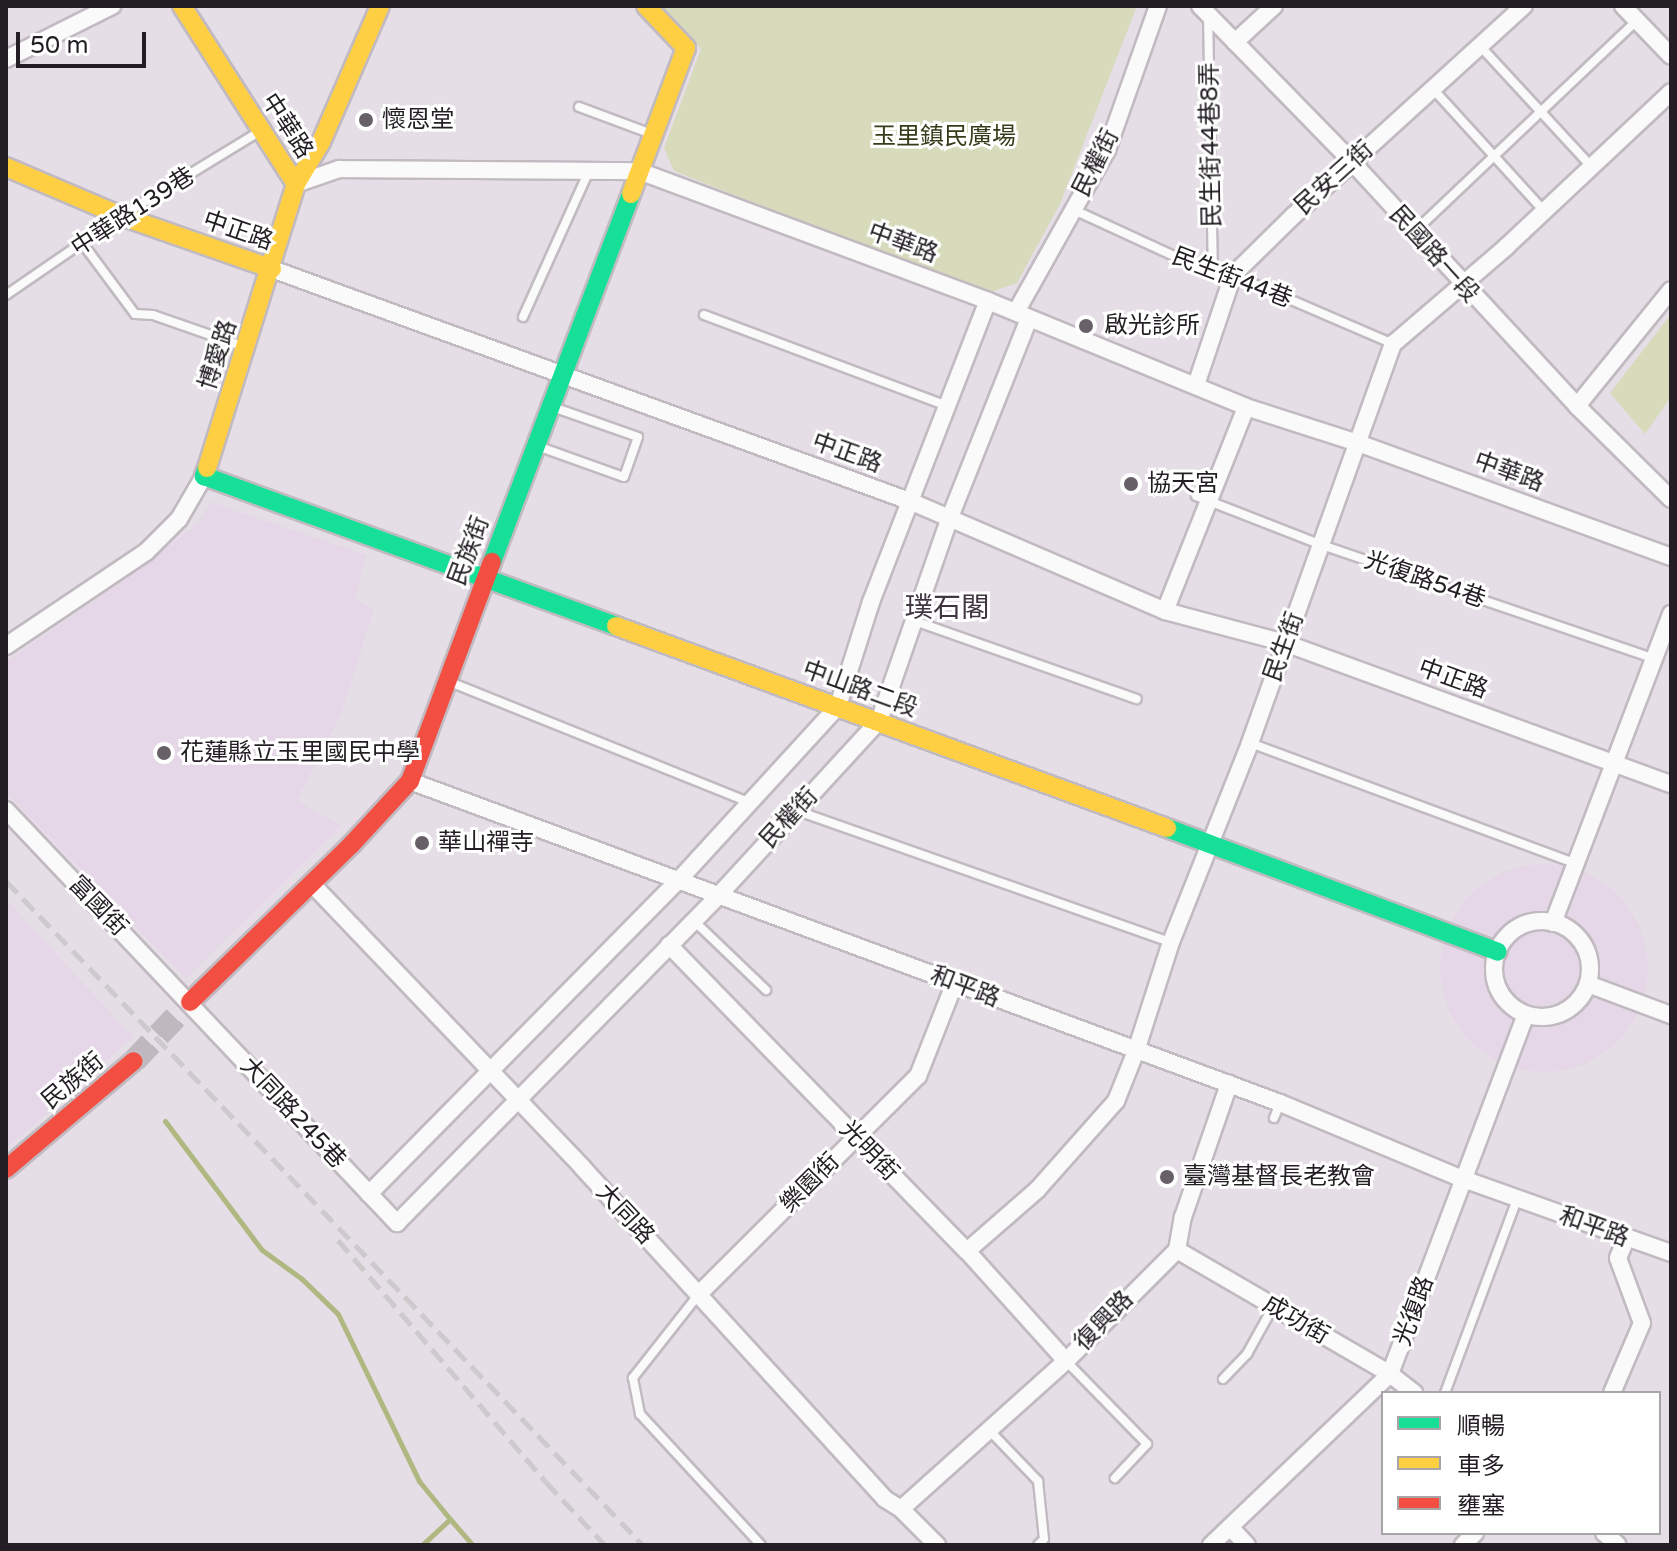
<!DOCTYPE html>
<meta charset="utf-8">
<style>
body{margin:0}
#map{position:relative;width:1677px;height:1551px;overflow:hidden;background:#e6dee6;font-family:"Varela Round","Noto Sans TC",sans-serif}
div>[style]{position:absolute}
.built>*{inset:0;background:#e5d7e7}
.round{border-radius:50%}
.green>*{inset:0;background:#d7dbbb}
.stream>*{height:5px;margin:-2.5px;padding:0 2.5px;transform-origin:2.5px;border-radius:2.5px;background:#afb881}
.secondary-tunnel>*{height:24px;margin-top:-12px;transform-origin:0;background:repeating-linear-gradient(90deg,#bfb8bf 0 24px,transparent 0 36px)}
.roads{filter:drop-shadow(2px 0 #c1bac1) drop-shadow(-2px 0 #c1bac1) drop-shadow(0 2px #c1bac1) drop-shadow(0 -2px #c1bac1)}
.lane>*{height:8px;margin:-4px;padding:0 4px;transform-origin:4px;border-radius:4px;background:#fbfafb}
.street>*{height:16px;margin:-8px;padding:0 8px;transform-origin:8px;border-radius:8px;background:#fbfafb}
.street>.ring{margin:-8px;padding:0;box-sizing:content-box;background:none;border:16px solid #fbfafb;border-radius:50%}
.fast>*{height:18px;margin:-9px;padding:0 9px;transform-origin:9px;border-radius:9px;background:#16e098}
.slow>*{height:18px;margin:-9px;padding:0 9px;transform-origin:9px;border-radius:9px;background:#ffcf43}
.jam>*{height:18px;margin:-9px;padding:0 9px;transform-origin:9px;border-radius:9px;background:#f24e42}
.rail>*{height:5px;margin-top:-2.5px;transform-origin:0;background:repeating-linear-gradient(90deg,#cccacc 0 16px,transparent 0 24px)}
.dots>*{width:22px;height:22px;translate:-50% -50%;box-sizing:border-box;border:4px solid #fff;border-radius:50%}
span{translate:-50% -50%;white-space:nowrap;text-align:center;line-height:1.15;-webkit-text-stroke:6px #fff;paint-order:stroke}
.poi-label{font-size:24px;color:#221e23}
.left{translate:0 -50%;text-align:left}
.street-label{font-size:24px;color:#221e23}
.park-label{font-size:24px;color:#363c19}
.quarter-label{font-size:28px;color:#403541}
.frame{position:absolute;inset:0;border:8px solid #221e23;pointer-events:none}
.legend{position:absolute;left:1381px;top:1391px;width:280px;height:144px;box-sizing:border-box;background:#fff;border:2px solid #a7a5a7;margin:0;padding:10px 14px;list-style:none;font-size:24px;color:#221e23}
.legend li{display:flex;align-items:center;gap:16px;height:40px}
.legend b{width:40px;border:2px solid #a7a5a7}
.scale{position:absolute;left:16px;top:32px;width:130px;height:36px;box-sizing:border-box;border:4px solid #221e23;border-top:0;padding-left:10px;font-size:24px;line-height:28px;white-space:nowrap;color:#221e23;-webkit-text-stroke:6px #fff;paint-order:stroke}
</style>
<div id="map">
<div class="built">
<i style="clip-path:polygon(211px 502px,366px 555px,355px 600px,374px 609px,341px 715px,297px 800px,341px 826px,186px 979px,6px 792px,6px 662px,140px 569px,198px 523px)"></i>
<i class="round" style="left:1440px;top:864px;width:208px;height:208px"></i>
<i style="clip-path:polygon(6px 899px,133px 1037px,6px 1149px)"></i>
</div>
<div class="green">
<i style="clip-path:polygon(660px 6px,1137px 6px,1060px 204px,1017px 283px,991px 292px,910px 265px,674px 171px,664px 148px,701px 49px)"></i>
<i style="clip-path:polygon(1671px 314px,1671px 397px,1645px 434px,1610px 393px)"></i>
</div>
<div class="stream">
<i style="left:165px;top:1121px;width:161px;rotate:53.1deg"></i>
<i style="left:262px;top:1250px;width:49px;rotate:35.9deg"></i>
<i style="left:302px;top:1279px;width:50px;rotate:44.2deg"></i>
<i style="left:338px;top:1314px;width:186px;rotate:64.1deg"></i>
<i style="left:419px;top:1481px;width:49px;rotate:50.8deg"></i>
<i style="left:450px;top:1519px;width:38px;rotate:137deg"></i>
<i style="left:450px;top:1519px;width:35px;rotate:49deg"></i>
</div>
<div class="secondary-tunnel">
<i style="left:134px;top:1061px;width:81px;rotate:-46.5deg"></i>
</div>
<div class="roads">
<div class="lane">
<i style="left:1208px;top:15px;width:259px;rotate:88.9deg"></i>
<i style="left:1481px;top:47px;width:161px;rotate:47.3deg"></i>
<i style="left:1433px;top:89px;width:165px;rotate:47.7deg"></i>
<i style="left:579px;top:107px;width:78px;rotate:20.3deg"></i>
<i style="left:1072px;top:209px;width:155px;rotate:24.7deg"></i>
<i style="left:1213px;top:274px;width:20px;rotate:3deg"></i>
<i style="left:1233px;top:275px;width:174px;rotate:23.3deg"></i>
<i style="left:1414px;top:232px;width:306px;rotate:-43.5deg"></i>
<i style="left:83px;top:244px;width:87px;rotate:53.4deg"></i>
<i style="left:135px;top:314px;width:18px;rotate:3deg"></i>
<i style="left:153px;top:315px;width:97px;rotate:19.2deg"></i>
<i style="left:6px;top:295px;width:140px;rotate:-34.5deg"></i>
<i style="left:121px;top:216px;width:163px;rotate:-31.4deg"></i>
<i style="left:704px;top:315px;width:260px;rotate:20.5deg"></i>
<i style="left:523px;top:317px;width:158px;rotate:-65.7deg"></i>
<i style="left:540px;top:447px;width:89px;rotate:19.7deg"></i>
<i style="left:624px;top:477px;width:42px;rotate:-70.7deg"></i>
<i style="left:638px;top:437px;width:90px;rotate:-160.6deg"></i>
<i style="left:1196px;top:496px;width:135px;rotate:21.3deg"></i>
<i style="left:1322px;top:545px;width:352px;rotate:18.9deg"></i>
<i style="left:915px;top:621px;width:235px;rotate:19.4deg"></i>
<i style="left:450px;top:682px;width:322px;rotate:21.9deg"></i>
<i style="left:1250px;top:743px;width:346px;rotate:20.3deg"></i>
<i style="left:798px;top:811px;width:394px;rotate:19.4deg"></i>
<i style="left:694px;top:921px;width:100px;rotate:43.8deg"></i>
<i style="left:1274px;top:1118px;width:16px;rotate:-68deg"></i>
<i style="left:699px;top:1294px;width:107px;rotate:128.2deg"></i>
<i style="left:633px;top:1378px;width:37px;rotate:79deg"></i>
<i style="left:640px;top:1414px;width:178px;rotate:47.3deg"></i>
<i style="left:1066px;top:1361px;width:116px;rotate:45.7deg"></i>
<i style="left:1147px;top:1444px;width:47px;rotate:133.3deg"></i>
<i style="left:1223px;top:1379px;width:35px;rotate:-46deg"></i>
<i style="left:1247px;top:1354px;width:54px;rotate:-61deg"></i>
<i style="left:1445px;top:1393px;width:207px;rotate:-69.6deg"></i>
<i style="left:989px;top:1430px;width:71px;rotate:46.1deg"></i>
<i style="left:1038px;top:1481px;width:58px;rotate:84.1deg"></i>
<i style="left:1044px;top:1539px;width:8px;rotate:135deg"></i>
</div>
<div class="street">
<i style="left:1200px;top:6px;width:218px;rotate:45.7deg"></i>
<i style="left:1352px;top:162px;width:332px;rotate:47.3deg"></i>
<i style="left:1577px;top:406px;width:132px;rotate:44.7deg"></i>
<i style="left:1623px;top:6px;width:69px;rotate:46.2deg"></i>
<i style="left:1235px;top:42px;width:53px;rotate:-42.7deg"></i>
<i style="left:6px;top:59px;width:119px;rotate:-26.6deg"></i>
<i style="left:296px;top:184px;width:46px;rotate:-19.2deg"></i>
<i style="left:339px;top:169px;width:300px;rotate:0.4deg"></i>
<i style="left:639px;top:171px;width:372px;rotate:20.4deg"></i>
<i style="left:988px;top:301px;width:279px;rotate:22.3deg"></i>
<i style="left:1246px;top:407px;width:118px;rotate:17.8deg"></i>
<i style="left:1358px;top:443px;width:333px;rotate:20deg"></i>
<i style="left:272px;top:269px;width:681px;rotate:20deg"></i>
<i style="left:912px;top:502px;width:275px;rotate:23.3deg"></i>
<i style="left:1165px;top:611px;width:124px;rotate:14.9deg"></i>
<i style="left:1285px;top:643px;width:411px;rotate:20.1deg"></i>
<i style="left:1016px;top:312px;width:186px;rotate:-60.7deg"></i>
<i style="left:1107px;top:150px;width:153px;rotate:-70.5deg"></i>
<i style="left:1196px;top:385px;width:116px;rotate:-71.4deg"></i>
<i style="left:1233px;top:275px;width:84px;rotate:-44.5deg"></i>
<i style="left:1293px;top:216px;width:312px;rotate:-42.3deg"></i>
<i style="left:1577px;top:406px;width:149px;rotate:-51deg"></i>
<i style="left:1165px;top:611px;width:219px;rotate:-68.3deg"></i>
<i style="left:6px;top:646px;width:169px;rotate:-33.9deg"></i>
<i style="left:146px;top:552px;width:47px;rotate:-45deg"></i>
<i style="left:179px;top:519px;width:50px;rotate:-59.8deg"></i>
<i style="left:410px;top:781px;width:928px;rotate:20.31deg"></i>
<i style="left:1280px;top:1103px;width:198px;rotate:22.6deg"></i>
<i style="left:1463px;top:1179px;width:221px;rotate:19.6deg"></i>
<i style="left:6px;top:810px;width:569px;rotate:46.57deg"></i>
<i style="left:397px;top:1223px;width:458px;rotate:-45.5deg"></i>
<i style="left:718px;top:896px;width:238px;rotate:-47.4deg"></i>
<i style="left:879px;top:721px;width:216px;rotate:-70.8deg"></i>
<i style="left:950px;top:517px;width:214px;rotate:-68.3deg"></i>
<i style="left:312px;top:884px;width:391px;rotate:46.3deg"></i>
<i style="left:582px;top:1167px;width:449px;rotate:47.6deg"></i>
<i style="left:885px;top:1499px;width:19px;rotate:32deg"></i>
<i style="left:901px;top:1509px;width:51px;rotate:45deg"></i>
<i class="ring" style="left:1494px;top:921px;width:80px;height:80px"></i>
<i style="left:1553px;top:923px;width:331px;rotate:-69.1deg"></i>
<i style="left:669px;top:945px;width:427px;rotate:45.8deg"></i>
<i style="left:967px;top:1251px;width:148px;rotate:48deg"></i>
<i style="left:1588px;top:984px;width:89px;rotate:20.5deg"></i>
<i style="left:369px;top:1194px;width:438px;rotate:-45.4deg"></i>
<i style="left:677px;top:882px;width:239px;rotate:-47.5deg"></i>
<i style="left:838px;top:706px;width:109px;rotate:-72.4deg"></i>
<i style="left:871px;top:602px;width:323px;rotate:-68.8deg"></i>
<i style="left:1177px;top:1250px;width:246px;rotate:30.2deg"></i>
<i style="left:1390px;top:1374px;width:31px;rotate:38deg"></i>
<i style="left:967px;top:1251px;width:93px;rotate:-41.1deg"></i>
<i style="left:1037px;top:1190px;width:119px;rotate:-48.4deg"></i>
<i style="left:1116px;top:1101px;width:54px;rotate:-68.2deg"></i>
<i style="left:1136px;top:1051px;width:114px;rotate:-72.2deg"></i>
<i style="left:1171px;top:942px;width:214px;rotate:-68.3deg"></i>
<i style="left:1250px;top:743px;width:424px;rotate:-70.3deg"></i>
<i style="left:1393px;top:344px;width:149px;rotate:-40.6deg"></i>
<i style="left:1506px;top:247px;width:226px;rotate:-43.2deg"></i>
<i style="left:699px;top:1294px;width:309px;rotate:-44.9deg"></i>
<i style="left:918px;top:1076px;width:101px;rotate:-68.5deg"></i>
<i style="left:1612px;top:1393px;width:76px;rotate:-66.8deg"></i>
<i style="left:1642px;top:1323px;width:69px;rotate:-110.3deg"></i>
<i style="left:1618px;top:1258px;width:21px;rotate:-67deg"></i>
<i style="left:901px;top:1509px;width:222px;rotate:-41.9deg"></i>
<i style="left:1066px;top:1361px;width:157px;rotate:-45deg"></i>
<i style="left:1177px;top:1250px;width:34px;rotate:-80deg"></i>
<i style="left:1183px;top:1217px;width:141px;rotate:-70.9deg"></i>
<i style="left:1230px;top:1527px;width:25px;rotate:47deg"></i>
<i style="left:1604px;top:1533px;width:18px;rotate:41deg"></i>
<i style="left:1211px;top:1545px;width:248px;rotate:-43.7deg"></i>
<i style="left:1390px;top:1374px;width:383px;rotate:-69.3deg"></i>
<i style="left:1463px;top:1545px;width:17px;rotate:-45deg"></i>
</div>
<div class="fast">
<i style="left:207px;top:468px;width:9px;rotate:111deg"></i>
<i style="left:204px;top:476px;width:438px;rotate:20deg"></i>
<i style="left:492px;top:562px;width:393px;rotate:-69.3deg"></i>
<i style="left:1167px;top:828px;width:353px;rotate:20.5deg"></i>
</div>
<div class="slow">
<i style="left:182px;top:6px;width:211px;rotate:57.4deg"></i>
<i style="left:6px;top:167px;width:125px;rotate:23.1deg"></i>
<i style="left:121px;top:216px;width:160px;rotate:19.3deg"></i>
<i style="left:631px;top:194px;width:156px;rotate:-69.4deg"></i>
<i style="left:686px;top:48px;width:58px;rotate:-133.6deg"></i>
<i style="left:207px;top:468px;width:298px;rotate:-72.6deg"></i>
<i style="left:296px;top:184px;width:49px;rotate:-59.2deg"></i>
<i style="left:321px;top:142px;width:148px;rotate:-66.5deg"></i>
<i style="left:616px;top:626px;width:587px;rotate:20.13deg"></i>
</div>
<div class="jam">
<i style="left:190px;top:1002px;width:225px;rotate:-44.3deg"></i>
<i style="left:351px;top:845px;width:87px;rotate:-47.3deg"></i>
<i style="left:410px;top:781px;width:234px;rotate:-69.5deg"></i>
<i style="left:6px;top:1169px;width:167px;rotate:-40.2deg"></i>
</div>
</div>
<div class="rail">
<i style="left:6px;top:881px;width:920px;rotate:46.19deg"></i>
<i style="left:338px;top:1240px;width:319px;rotate:49.3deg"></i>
<i style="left:546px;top:1482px;width:86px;rotate:46.9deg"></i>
</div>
<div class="dots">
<i style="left:366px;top:120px;background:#676167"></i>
<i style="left:1086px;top:326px;background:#676167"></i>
<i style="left:1131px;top:484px;background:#676167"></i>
<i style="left:164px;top:753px;background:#676167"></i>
<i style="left:422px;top:843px;background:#676167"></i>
<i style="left:1167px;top:1177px;background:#676167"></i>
</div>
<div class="poi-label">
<span class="left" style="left:382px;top:120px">懷恩堂</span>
<span class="left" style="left:1104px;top:326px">啟光診所</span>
<span class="left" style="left:1147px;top:484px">協天宮</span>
<span class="left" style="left:180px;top:753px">花蓮縣立玉里國民中學</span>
<span class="left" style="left:438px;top:843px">華山禪寺</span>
<span class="left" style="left:1183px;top:1177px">臺灣基督長老教會</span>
</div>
<div class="street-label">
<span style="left:287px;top:126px;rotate:57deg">中華路</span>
<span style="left:1211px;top:145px;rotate:-91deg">民生街44巷8弄</span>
<span style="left:1096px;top:163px;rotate:-63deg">民權街</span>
<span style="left:1334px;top:178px;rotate:-42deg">民安三街</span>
<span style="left:133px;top:212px;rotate:-33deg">中華路139巷</span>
<span style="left:238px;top:231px;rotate:19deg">中正路</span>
<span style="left:903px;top:243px;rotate:20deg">中華路</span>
<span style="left:1434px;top:254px;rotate:48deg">民國路一段</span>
<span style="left:1232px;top:278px;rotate:21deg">民生街44巷</span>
<span style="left:218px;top:355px;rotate:-72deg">博愛路</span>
<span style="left:847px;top:453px;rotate:20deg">中正路</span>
<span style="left:1509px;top:472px;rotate:20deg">中華路</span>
<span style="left:469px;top:551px;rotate:-69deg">民族街</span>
<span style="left:1425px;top:580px;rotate:19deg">光復路54巷</span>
<span style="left:1284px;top:647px;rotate:-70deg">民生街</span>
<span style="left:1453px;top:679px;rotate:20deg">中正路</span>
<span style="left:860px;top:689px;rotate:20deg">中山路二段</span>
<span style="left:789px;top:818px;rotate:-47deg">民權街</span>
<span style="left:98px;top:906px;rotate:46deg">富國街</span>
<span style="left:965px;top:987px;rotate:21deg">和平路</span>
<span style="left:73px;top:1081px;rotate:-40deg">民族街</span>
<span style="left:293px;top:1113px;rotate:47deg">大同路245巷</span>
<span style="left:869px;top:1151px;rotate:46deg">光明街</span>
<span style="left:810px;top:1183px;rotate:-45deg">樂園街</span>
<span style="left:625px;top:1214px;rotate:47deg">大同路</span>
<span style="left:1594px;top:1227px;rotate:20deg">和平路</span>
<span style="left:1414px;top:1311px;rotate:-70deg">光復路</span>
<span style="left:1296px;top:1320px;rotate:30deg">成功街</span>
<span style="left:1104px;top:1321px;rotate:-46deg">復興路</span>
</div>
<div class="park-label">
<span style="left:944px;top:137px">玉里鎮民廣場</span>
</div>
<div class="quarter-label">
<span style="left:947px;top:608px">璞石閣</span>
</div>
<div class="frame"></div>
<ul class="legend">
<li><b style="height:10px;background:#16e098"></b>順暢</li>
<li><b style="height:10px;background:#ffcf43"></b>車多</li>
<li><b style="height:10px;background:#f24e42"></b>壅塞</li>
</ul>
<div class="scale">50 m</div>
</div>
